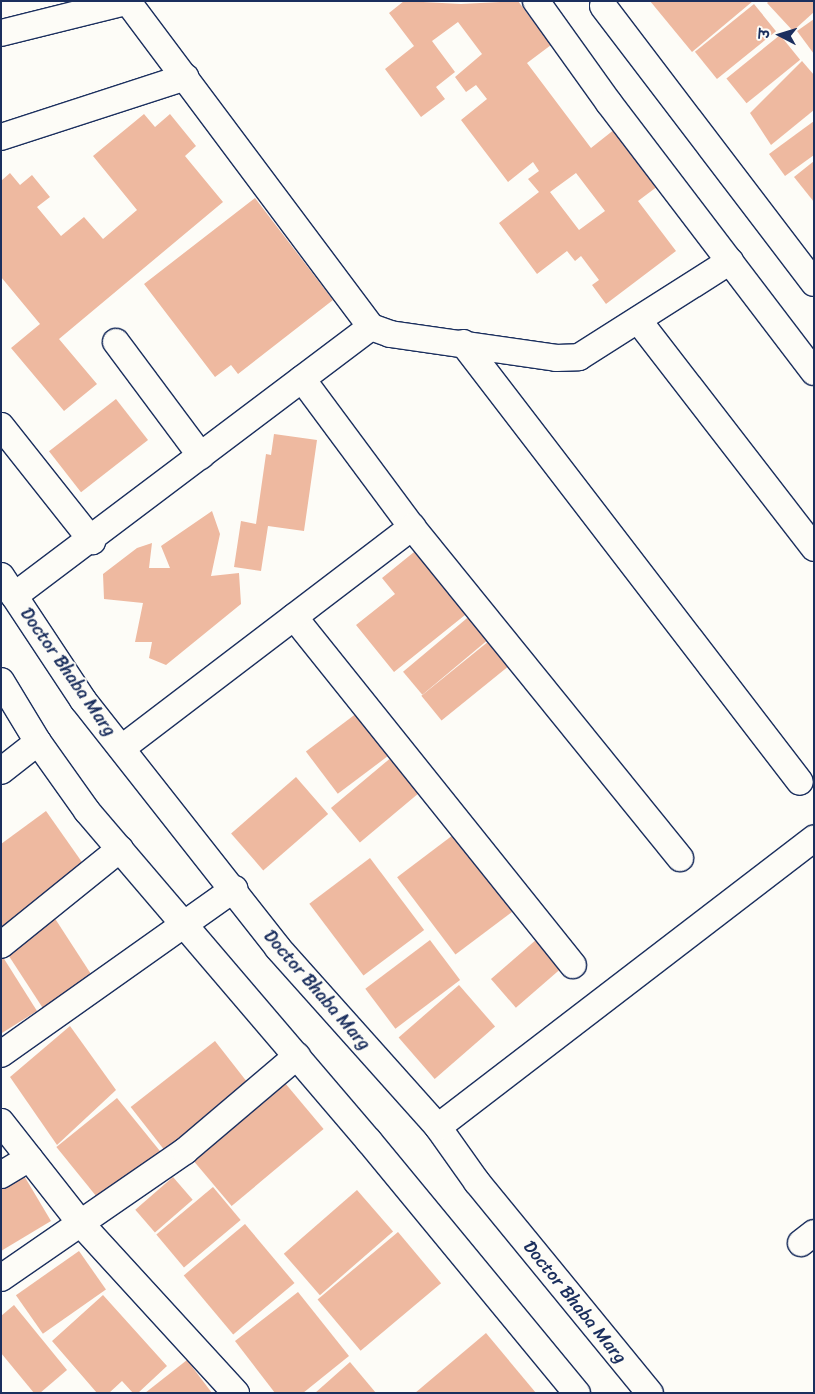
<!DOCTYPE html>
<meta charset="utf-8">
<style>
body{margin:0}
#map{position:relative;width:815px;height:1394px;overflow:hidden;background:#fdfcf7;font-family:Sriracha,"Playpen Sans Deva",sans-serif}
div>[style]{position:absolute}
.building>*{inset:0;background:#eeb9a0;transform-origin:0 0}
.roads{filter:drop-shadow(1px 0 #1b2f5e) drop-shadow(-1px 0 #1b2f5e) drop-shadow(0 1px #1b2f5e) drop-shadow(0 -1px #1b2f5e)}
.minor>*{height:26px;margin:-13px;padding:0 13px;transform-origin:13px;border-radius:13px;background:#fdfcf7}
span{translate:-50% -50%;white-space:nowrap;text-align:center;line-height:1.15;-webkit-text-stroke:4px #fdfcf7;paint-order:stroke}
.street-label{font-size:18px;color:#1b2f5e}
.frame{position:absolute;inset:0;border:2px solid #1b2f5e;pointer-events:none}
.north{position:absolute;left:755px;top:10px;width:50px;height:50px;-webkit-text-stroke:4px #fdfcf7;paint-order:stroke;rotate:275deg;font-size:14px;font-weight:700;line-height:20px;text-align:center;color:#1b2f5e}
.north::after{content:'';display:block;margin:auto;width:18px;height:22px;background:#1b2f5e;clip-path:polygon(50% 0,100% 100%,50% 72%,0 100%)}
</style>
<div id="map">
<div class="building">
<i style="clip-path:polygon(evenodd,404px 1px,461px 4px,518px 1px,551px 45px,527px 63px,591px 148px,615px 129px,658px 186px,638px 201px,676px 251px,606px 304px,592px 285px,599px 280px,581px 256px,575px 261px,567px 251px,537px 274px,499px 223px,539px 192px,528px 179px,539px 171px,533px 162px,508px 182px,461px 120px,487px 99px,476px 85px,466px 92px,455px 77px,482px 54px,458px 22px,432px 41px,455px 72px,436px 87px,445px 99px,421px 117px,385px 69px,414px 46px,389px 13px,404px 1px,576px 173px,605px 211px,579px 230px,550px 192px,576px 173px)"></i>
<i style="clip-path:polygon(650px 1px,753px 1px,692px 52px)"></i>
<i style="clip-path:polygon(769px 1px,814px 1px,814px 12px,793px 31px,767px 3px)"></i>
<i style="left:754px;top:4px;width:35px;height:76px;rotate:51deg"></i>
<i style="clip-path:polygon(814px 19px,814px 54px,797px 31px)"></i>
<i style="left:780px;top:35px;width:32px;height:69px;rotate:51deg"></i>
<i style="clip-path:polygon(802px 61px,814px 75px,814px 110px,771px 145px,750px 113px)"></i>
<i style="clip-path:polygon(144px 114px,155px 127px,170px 114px,196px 146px,185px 156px,223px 202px,59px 339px,97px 384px,64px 411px,11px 348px,40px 324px,1px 277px,1px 181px,10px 173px,20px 185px,32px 175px,50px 197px,37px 207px,61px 236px,84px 217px,103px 239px,137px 210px,93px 156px)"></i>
<i style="clip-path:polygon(814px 121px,814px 155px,785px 176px,769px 154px)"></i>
<i style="clip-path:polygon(814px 161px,814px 202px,794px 177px)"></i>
<i style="clip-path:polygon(255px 198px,333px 300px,238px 374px,231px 365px,215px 377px,144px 284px)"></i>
<i style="left:116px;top:399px;width:52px;height:85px;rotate:52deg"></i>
<i style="clip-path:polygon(274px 434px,317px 440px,304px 531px,268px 526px,261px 571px,234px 567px,241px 521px,256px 524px,266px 454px,271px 455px)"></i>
<i style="clip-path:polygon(212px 511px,220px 534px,211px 576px,239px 573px,241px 604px,166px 665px,149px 658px,152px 642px,135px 642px,143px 603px,104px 599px,103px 574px,137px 548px,152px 543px,149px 568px,170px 568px,161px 546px)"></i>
<i style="clip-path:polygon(419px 548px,470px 611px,394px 672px,356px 625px,395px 594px,382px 578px)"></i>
<i style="left:472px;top:614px;width:30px;height:90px;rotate:50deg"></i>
<i style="left:489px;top:641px;width:32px;height:87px;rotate:51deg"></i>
<i style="left:357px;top:713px;width:53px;height:64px;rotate:53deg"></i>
<i style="left:393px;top:756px;width:45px;height:81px;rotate:50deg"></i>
<i style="left:296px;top:777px;width:49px;height:86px;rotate:49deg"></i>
<i style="clip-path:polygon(46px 811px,84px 865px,1px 930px,1px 844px)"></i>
<i style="left:457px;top:832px;width:97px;height:75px;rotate:53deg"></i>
<i style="left:370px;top:858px;width:90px;height:76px;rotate:53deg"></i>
<i style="left:54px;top:917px;width:75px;height:59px;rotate:57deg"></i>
<i style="left:537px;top:939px;width:38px;height:61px;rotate:49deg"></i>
<i style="left:430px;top:940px;width:50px;height:81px;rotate:53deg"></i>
<i style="clip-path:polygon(1px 954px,37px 1011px,2px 1033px,1px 1031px)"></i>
<i style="left:459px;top:985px;width:55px;height:80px;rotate:49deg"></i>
<i style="clip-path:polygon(70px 1026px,116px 1090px,57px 1145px,10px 1077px)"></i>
<i style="left:215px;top:1041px;width:60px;height:107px;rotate:52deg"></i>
<i style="left:285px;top:1083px;width:60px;height:120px;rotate:50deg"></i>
<i style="left:117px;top:1098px;width:75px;height:78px;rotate:51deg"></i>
<i style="clip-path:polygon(23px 1174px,51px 1221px,1px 1251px,1px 1187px)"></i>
<i style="left:173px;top:1177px;width:30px;height:50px;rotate:49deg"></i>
<i style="left:213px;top:1187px;width:43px;height:74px;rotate:50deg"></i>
<i style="left:357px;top:1190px;width:55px;height:97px;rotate:49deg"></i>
<i style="left:245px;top:1224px;width:77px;height:80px;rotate:50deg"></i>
<i style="left:398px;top:1232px;width:67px;height:105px;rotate:50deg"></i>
<i style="left:79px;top:1251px;width:47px;height:77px;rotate:55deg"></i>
<i style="clip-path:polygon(298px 1292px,349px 1356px,303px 1393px,275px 1393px,235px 1341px)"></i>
<i style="clip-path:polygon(103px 1295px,167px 1366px,138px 1393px,133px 1393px,122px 1381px,109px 1393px,97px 1393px,52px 1341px)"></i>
<i style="clip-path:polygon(14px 1305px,67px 1370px,40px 1393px,34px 1393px,1px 1353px,1px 1316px)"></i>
<i style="clip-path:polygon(486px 1333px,536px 1393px,415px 1393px)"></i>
<i style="clip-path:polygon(187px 1360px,212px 1393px,145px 1393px)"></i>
<i style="clip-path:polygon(350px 1362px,376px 1393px,315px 1393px)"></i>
</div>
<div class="roads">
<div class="minor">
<i style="left:536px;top:1px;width:125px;rotate:54.4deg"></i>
<i style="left:609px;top:103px;width:338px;rotate:52.7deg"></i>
<i style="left:128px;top:2px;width:406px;rotate:53.2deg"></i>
<i style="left:371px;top:327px;width:20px;rotate:20deg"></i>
<i style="left:390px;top:334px;width:168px;rotate:8.2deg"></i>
<i style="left:556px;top:358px;width:23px;rotate:-2deg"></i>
<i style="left:579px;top:357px;width:179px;rotate:-32.4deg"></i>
<i style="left:603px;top:6px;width:348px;rotate:52.7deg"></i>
<i style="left:1px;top:33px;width:132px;rotate:-14deg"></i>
<i style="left:1px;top:137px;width:194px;rotate:-18deg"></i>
<i style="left:638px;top:320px;width:288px;rotate:52.3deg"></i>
<i style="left:116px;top:342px;width:142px;rotate:53.3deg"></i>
<i style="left:463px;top:343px;width:553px;rotate:52.49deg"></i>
<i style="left:302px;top:379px;width:184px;rotate:53.4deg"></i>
<i style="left:412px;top:527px;width:426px;rotate:51deg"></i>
<i style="left:1px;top:426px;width:147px;rotate:51.6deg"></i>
<i style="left:1px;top:576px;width:149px;rotate:56.5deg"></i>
<i style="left:83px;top:700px;width:315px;rotate:51.8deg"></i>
<i style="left:278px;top:948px;width:240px;rotate:48.2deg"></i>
<i style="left:438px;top:1127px;width:67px;rotate:54.7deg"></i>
<i style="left:477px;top:1182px;width:273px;rotate:50.7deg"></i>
<i style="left:14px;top:596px;width:447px;rotate:-37deg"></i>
<i style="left:294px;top:617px;width:446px;rotate:51.3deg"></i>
<i style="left:1px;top:681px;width:71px;rotate:58.8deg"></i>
<i style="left:38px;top:742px;width:85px;rotate:54.6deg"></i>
<i style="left:87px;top:811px;width:434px;rotate:49.5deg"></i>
<i style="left:369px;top:1141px;width:327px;rotate:50.5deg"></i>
<i style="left:122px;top:748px;width:365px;rotate:-37.3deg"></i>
<i style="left:1px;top:771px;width:47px;rotate:-38.1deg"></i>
<i style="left:1px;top:945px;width:153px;rotate:-38.9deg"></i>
<i style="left:1px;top:1054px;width:286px;rotate:-35.3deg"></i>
<i style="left:1px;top:1122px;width:131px;rotate:51.8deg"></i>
<i style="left:82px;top:1225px;width:228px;rotate:47.5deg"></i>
<i style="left:438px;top:1127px;width:474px;rotate:-37.5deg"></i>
<i style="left:1px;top:1175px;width:33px;rotate:-31deg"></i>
<i style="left:801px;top:1243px;width:16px;rotate:-38deg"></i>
<i style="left:1px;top:1278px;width:224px;rotate:-34.6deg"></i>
<i style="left:185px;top:1151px;width:147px;rotate:-40.3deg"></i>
</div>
</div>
<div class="street-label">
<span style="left:68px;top:672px;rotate:55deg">Doctor Bhaba Marg</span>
<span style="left:317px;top:990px;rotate:49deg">Doctor Bhaba Marg</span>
<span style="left:575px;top:1302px;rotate:51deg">Doctor Bhaba Marg</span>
</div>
<div class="frame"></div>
<div class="north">उ</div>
</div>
